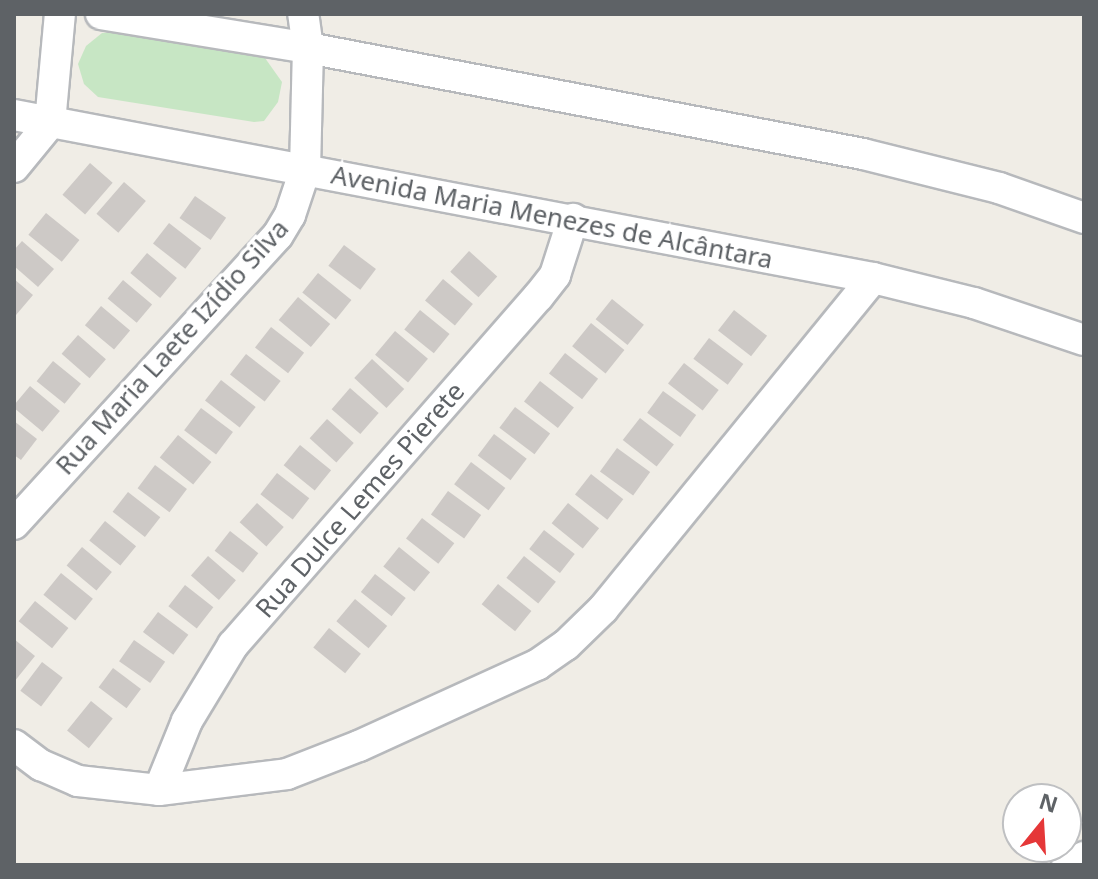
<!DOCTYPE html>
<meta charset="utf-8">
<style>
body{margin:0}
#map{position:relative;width:1098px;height:879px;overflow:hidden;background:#f0ede6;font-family:"Noto Sans",sans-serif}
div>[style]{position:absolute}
.green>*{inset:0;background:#c7e6c4}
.building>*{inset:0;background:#cdc9c6;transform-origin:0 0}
.roads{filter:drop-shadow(2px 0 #b7b9bc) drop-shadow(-2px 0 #b7b9bc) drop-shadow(0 2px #b7b9bc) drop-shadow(0 -2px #b7b9bc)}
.minor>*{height:30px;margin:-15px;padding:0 15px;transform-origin:15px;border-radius:15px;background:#fff}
span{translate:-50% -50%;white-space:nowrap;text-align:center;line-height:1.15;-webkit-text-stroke:7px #fff;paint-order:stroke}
.street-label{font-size:26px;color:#5e6266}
.frame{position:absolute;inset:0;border:16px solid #5e6266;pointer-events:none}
.north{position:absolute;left:1002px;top:783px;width:80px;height:80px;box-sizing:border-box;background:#fff;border:2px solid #bfc0c2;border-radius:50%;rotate:18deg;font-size:22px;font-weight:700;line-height:32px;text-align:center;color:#5e6266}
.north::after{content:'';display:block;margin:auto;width:28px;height:36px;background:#e53738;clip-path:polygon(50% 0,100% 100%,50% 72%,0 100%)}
</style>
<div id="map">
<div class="green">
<i style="clip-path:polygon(111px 32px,265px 58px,282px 82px,278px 102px,264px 121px,254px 122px,98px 97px,84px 84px,78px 64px,86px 46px,102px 33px)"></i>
</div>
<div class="building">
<i style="left:90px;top:163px;width:30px;height:42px;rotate:41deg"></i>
<i style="left:124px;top:182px;width:29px;height:42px;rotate:41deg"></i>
<i style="left:195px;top:196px;width:38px;height:27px;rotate:35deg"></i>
<i style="left:46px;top:213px;width:43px;height:28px;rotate:39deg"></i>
<i style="left:169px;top:223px;width:41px;height:26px;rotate:38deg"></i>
<i style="clip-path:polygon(22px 241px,54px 269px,38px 287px,14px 266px,14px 250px)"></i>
<i style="left:344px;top:245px;width:40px;height:26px;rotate:37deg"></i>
<i style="left:469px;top:251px;width:38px;height:28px;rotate:42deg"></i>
<i style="left:147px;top:253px;width:39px;height:26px;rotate:40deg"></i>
<i style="left:318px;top:273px;width:43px;height:25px;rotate:39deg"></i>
<i style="clip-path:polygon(14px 279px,33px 295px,16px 315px,14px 313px)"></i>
<i style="left:443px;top:279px;width:39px;height:28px;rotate:40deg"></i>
<i style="left:123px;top:280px;width:38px;height:24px;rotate:40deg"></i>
<i style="left:298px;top:297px;width:42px;height:30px;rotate:40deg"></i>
<i style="left:612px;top:299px;width:41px;height:26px;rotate:39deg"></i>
<i style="left:101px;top:306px;width:38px;height:25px;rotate:40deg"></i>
<i style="left:420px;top:310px;width:38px;height:25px;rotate:39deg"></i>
<i style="left:734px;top:310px;width:42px;height:26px;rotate:38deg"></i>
<i style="left:591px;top:323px;width:43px;height:30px;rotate:39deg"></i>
<i style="left:271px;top:327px;width:42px;height:26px;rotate:38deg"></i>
<i style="left:395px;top:331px;width:43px;height:31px;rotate:40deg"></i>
<i style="left:78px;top:335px;width:37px;height:25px;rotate:41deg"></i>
<i style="left:709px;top:338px;width:43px;height:26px;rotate:37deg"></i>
<i style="left:565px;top:353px;width:42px;height:26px;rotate:38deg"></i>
<i style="left:246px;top:354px;width:44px;height:26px;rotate:38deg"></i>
<i style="left:372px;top:359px;width:44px;height:26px;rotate:43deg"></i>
<i style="left:53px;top:361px;width:36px;height:26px;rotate:39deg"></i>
<i style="left:684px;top:363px;width:44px;height:26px;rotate:38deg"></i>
<i style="left:221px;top:380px;width:44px;height:26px;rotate:38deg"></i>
<i style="left:540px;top:381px;width:43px;height:26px;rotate:38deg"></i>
<i style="left:30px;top:386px;width:39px;height:27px;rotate:40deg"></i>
<i style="left:350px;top:388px;width:38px;height:28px;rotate:41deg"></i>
<i style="left:663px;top:391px;width:41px;height:27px;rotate:36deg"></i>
<i style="left:515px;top:407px;width:44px;height:26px;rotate:37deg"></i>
<i style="left:201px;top:408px;width:40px;height:28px;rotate:37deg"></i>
<i style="left:640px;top:418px;width:43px;height:28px;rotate:38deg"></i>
<i style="left:327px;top:419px;width:36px;height:26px;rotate:42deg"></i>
<i style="clip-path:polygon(14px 421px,37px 439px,21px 460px,14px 455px)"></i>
<i style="left:494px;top:434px;width:41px;height:27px;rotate:37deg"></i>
<i style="left:178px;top:435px;width:43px;height:29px;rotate:39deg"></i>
<i style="left:300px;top:445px;width:40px;height:26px;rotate:39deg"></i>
<i style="left:617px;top:448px;width:41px;height:29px;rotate:36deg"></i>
<i style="left:471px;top:462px;width:43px;height:28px;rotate:37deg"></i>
<i style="left:155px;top:465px;width:40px;height:29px;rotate:37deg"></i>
<i style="left:277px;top:473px;width:41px;height:27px;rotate:38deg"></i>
<i style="left:591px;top:474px;width:41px;height:26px;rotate:38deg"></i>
<i style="left:448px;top:491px;width:41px;height:29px;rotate:36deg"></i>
<i style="left:128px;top:492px;width:41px;height:25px;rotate:38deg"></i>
<i style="left:257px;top:503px;width:36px;height:26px;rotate:42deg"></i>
<i style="left:568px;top:503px;width:40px;height:26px;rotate:39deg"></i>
<i style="left:422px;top:518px;width:41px;height:26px;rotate:38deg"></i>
<i style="left:105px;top:521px;width:40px;height:25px;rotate:39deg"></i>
<i style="left:544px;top:530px;width:39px;height:24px;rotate:38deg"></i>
<i style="left:230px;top:531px;width:36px;height:25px;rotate:38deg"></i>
<i style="left:82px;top:547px;width:39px;height:24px;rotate:40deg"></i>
<i style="left:399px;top:547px;width:40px;height:25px;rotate:39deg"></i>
<i style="left:208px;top:556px;width:37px;height:26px;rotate:41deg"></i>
<i style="left:524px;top:556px;width:41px;height:28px;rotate:39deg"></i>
<i style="left:61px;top:573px;width:41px;height:28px;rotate:39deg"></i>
<i style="left:375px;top:574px;width:39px;height:23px;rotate:38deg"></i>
<i style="left:498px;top:584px;width:43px;height:26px;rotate:39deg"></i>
<i style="left:185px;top:585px;width:36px;height:27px;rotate:38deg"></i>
<i style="left:355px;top:599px;width:42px;height:29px;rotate:40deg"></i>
<i style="left:35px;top:601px;width:43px;height:26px;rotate:39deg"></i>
<i style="left:158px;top:612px;width:38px;height:25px;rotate:37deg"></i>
<i style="left:329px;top:628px;width:41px;height:25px;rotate:39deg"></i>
<i style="clip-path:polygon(14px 639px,35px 656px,14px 682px)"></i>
<i style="left:134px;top:640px;width:38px;height:26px;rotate:35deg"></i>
<i style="left:42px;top:662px;width:26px;height:36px;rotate:37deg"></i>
<i style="left:113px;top:668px;width:35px;height:24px;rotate:37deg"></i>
<i style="left:91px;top:701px;width:28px;height:38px;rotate:39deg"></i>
</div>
<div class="roads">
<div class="minor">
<i style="left:101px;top:14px;width:210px;rotate:9.3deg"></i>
<i style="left:308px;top:48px;width:565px;rotate:10.81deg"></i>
<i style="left:863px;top:154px;width:140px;rotate:14deg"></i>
<i style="left:999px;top:188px;width:90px;rotate:19.4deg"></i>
<i style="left:14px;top:115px;width:874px;rotate:10.74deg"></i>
<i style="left:873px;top:278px;width:104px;rotate:13.9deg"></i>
<i style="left:974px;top:303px;width:116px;rotate:18.6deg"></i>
<i style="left:14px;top:167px;width:57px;rotate:-50.7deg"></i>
<i style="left:50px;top:123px;width:109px;rotate:-84.8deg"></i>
<i style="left:14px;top:524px;width:391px;rotate:-47.6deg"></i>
<i style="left:278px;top:235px;width:23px;rotate:-59deg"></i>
<i style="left:290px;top:215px;width:47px;rotate:-71.6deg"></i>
<i style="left:305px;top:170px;width:122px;rotate:-88.6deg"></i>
<i style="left:308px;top:48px;width:34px;rotate:-98deg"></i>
<i style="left:14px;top:745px;width:34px;rotate:37deg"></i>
<i style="left:41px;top:765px;width:40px;rotate:23.4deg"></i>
<i style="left:78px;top:781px;width:81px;rotate:6.3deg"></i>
<i style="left:159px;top:790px;width:129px;rotate:-7.1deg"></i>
<i style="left:287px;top:774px;width:77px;rotate:-21.3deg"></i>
<i style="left:359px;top:746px;width:196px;rotate:-24.5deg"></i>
<i style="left:537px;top:665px;width:35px;rotate:-35deg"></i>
<i style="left:566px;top:645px;width:52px;rotate:-44.2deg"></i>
<i style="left:603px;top:609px;width:427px;rotate:-50.8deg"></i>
<i style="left:159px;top:790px;width:74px;rotate:-67.9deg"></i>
<i style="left:187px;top:721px;width:89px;rotate:-58.8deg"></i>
<i style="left:233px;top:645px;width:463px;rotate:-48.8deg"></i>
<i style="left:538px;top:297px;width:28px;rotate:-52deg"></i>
<i style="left:555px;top:275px;width:59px;rotate:-72.2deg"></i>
<i style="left:1067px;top:865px;width:19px;rotate:-25deg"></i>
</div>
</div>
<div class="street-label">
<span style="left:552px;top:217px;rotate:11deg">Avenida Maria Menezes de Alcântara</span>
<span style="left:172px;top:347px;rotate:-48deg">Rua Maria Laete Izídio Silva</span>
<span style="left:360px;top:500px;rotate:-49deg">Rua Dulce Lemes Pierete</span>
</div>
<div class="frame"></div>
<div class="north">N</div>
</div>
